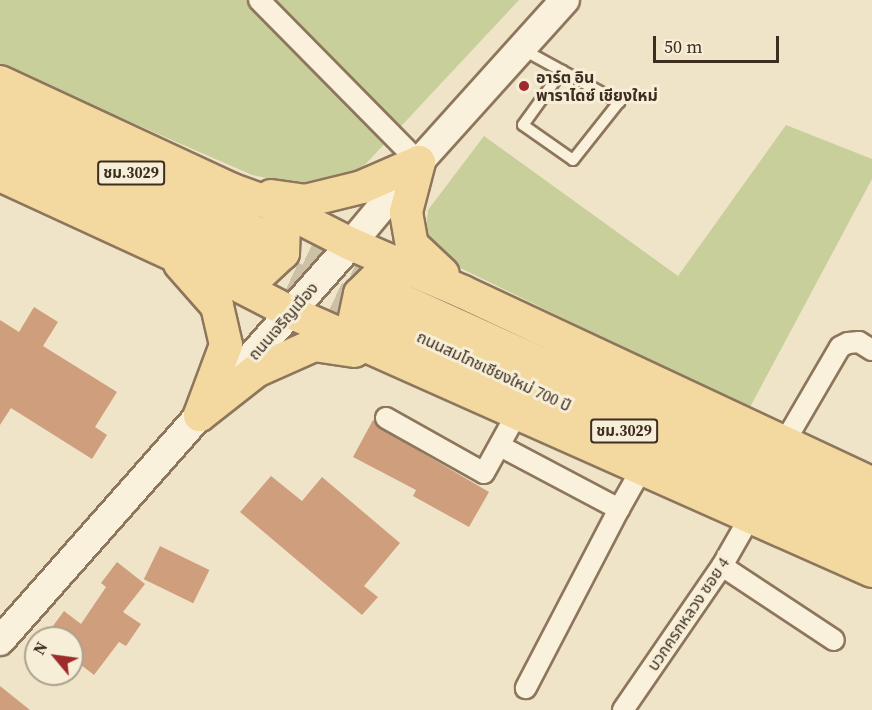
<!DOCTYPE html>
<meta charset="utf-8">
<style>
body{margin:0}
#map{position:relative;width:872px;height:710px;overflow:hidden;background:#f0e4c8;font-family:"Source Serif 4","Noto Sans Thai",serif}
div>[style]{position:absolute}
.green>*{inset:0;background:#c9cf9b}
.building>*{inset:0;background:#cf9f7d;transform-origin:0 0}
.primary-tunnel>*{height:32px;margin-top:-16px;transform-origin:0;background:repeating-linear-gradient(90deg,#ccc0a6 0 32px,transparent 0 48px)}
.roads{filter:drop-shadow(2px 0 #8d765c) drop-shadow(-2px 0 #8d765c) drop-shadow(0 2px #8d765c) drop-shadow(0 -2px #8d765c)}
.service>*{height:10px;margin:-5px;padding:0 5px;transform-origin:5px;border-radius:5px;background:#faf1dc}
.minor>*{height:20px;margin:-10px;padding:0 10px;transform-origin:10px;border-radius:10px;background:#faf1dc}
.secondary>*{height:28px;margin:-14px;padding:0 14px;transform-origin:14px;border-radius:14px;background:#faf1dc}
.primary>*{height:32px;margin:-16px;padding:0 16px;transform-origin:16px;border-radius:16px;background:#f3d9a0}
.dots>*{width:16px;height:16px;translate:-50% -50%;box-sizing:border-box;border:3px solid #f7eed8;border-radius:50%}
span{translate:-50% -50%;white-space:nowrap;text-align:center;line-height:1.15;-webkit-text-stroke:6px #f7eed8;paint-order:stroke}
.shield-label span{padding:2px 4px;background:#f7eed8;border:2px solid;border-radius:4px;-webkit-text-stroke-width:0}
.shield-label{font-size:15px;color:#3d2e20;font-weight:700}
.poi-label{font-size:16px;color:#3d2e20;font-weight:700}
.left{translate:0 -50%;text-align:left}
.street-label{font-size:16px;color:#3d2e20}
.north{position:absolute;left:24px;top:626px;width:60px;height:60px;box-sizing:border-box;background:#f7eed8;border:2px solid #ada18e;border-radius:50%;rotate:299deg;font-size:16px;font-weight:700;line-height:24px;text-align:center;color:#3d2e20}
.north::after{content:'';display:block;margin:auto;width:21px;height:27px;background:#9e2a2b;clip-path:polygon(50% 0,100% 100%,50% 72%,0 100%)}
.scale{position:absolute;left:653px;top:36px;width:126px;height:27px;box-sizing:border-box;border:3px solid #3d2e20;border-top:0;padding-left:8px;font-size:18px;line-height:21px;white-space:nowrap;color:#3d2e20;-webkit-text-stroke:4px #f7eed8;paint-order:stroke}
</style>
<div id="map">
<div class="green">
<i style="clip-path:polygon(0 0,519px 0,361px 169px,308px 186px,252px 175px,0 65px)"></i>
<i style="clip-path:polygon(786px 125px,872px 159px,872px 179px,749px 409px,450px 263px,425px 239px,428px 210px,484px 136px,678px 276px)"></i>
</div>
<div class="building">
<i style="clip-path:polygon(34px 307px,58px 322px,43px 346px,117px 392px,95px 427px,107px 435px,92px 459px,11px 408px,0 425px,0 320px,19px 332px)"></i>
<i style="clip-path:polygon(373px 420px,380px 428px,489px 492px,469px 527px,413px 496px,416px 490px,353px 457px)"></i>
<i style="clip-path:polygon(271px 476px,302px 501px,322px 477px,400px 543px,364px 586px,378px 597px,362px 615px,240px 512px)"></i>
<i style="left:160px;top:546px;width:55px;height:37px;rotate:26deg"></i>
<i style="clip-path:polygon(117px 562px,145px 584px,123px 612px,141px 624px,126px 646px,119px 642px,94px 675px,72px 658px,72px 638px,44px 638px,64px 611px,81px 624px,106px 587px,101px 583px)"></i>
<i style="clip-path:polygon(0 686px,30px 710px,0 710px)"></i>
</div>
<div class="primary-tunnel">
<i style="left:263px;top:236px;width:136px;rotate:24.9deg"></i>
<i style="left:248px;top:257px;width:142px;rotate:24.9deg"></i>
</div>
<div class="roads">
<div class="service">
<i style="left:522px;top:49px;width:111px;rotate:28.7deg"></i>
<i style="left:619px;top:102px;width:74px;rotate:128.4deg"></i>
<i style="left:573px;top:160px;width:61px;rotate:-145deg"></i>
<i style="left:523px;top:125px;width:67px;rotate:-54.2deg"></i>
</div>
<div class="minor">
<i style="left:259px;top:0;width:228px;rotate:45.4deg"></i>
<i style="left:386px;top:418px;width:112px;rotate:29.3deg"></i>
<i style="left:484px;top:473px;width:66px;rotate:-61.1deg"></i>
<i style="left:784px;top:443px;width:111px;rotate:-59.7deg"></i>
<i style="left:840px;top:347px;width:9px;rotate:-27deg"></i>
<i style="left:848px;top:343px;width:11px;rotate:-5deg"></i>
<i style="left:859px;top:342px;width:15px;rotate:32deg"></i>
<i style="left:500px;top:446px;width:135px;rotate:27.9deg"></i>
<i style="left:619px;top:509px;width:202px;rotate:117.5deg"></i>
<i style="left:619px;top:509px;width:45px;rotate:-60.6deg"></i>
<i style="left:722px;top:566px;width:134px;rotate:33.5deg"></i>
<i style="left:623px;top:710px;width:175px;rotate:-55.5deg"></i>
<i style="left:722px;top:566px;width:56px;rotate:-60.3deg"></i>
</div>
<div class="secondary">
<i style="left:0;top:641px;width:530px;rotate:-48.52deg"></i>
<i style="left:351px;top:244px;width:107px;rotate:-50.3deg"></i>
<i style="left:419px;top:162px;width:218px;rotate:-48deg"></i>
</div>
<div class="primary">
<i style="left:0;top:82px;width:254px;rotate:24.9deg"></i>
<i style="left:230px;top:189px;width:47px;rotate:20deg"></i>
<i style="left:274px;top:205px;width:86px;rotate:26.9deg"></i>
<i style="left:351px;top:244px;width:122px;rotate:23.2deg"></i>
<i style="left:463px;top:292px;width:452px;rotate:25.1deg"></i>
<i style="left:0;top:110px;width:292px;rotate:25.6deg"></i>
<i style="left:0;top:144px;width:273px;rotate:24.5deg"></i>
<i style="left:419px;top:162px;width:52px;rotate:104.6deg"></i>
<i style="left:406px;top:212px;width:34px;rotate:80deg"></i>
<i style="left:412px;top:245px;width:42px;rotate:43.1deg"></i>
<i style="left:0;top:175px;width:251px;rotate:24.7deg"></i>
<i style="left:228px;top:280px;width:70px;rotate:27.3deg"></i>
<i style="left:290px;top:312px;width:637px;rotate:23.99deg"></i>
<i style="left:271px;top:196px;width:34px;rotate:8deg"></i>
<i style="left:305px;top:201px;width:59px;rotate:-13.8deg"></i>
<i style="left:362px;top:187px;width:62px;rotate:-23.7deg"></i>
<i style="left:180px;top:264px;width:56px;rotate:48.6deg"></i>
<i style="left:217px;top:306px;width:40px;rotate:77deg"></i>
<i style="left:226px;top:345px;width:75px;rotate:110.4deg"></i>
<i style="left:229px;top:279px;width:30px;rotate:-8deg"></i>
<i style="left:259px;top:275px;width:33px;rotate:-43deg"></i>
<i style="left:283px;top:253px;width:27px;rotate:-88deg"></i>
<i style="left:284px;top:226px;width:23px;rotate:-115deg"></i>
<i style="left:386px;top:293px;width:534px;rotate:24.45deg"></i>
<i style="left:377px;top:317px;width:545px;rotate:24.83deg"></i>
<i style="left:358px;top:341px;width:19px;rotate:-102deg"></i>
<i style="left:354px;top:322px;width:29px;rotate:-78deg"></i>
<i style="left:360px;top:294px;width:34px;rotate:-45deg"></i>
<i style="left:384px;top:270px;width:13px;rotate:-4deg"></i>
<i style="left:200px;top:415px;width:71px;rotate:-38.2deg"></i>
<i style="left:256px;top:371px;width:64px;rotate:-24.1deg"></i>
<i style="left:314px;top:345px;width:41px;rotate:8.3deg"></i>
</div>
</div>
<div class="dots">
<i style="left:524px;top:86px;background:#9e2a2b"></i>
</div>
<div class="shield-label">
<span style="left:131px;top:173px">ชม.3029</span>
<span style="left:624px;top:431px">ชม.3029</span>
</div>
<div class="poi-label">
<span class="left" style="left:536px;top:86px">อาร์ต อิน<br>พาราไดซ์ เชียงใหม่</span>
</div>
<div class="street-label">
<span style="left:283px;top:321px;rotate:-49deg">ถนนเจริญเมือง</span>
<span style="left:494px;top:371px;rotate:25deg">ถนนสมโภชเชียงใหม่ 700 ปี</span>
<span style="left:688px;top:614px;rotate:-56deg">บวกครกหลวง ซอย 4</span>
</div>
<div class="north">N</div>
<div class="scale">50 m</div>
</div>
